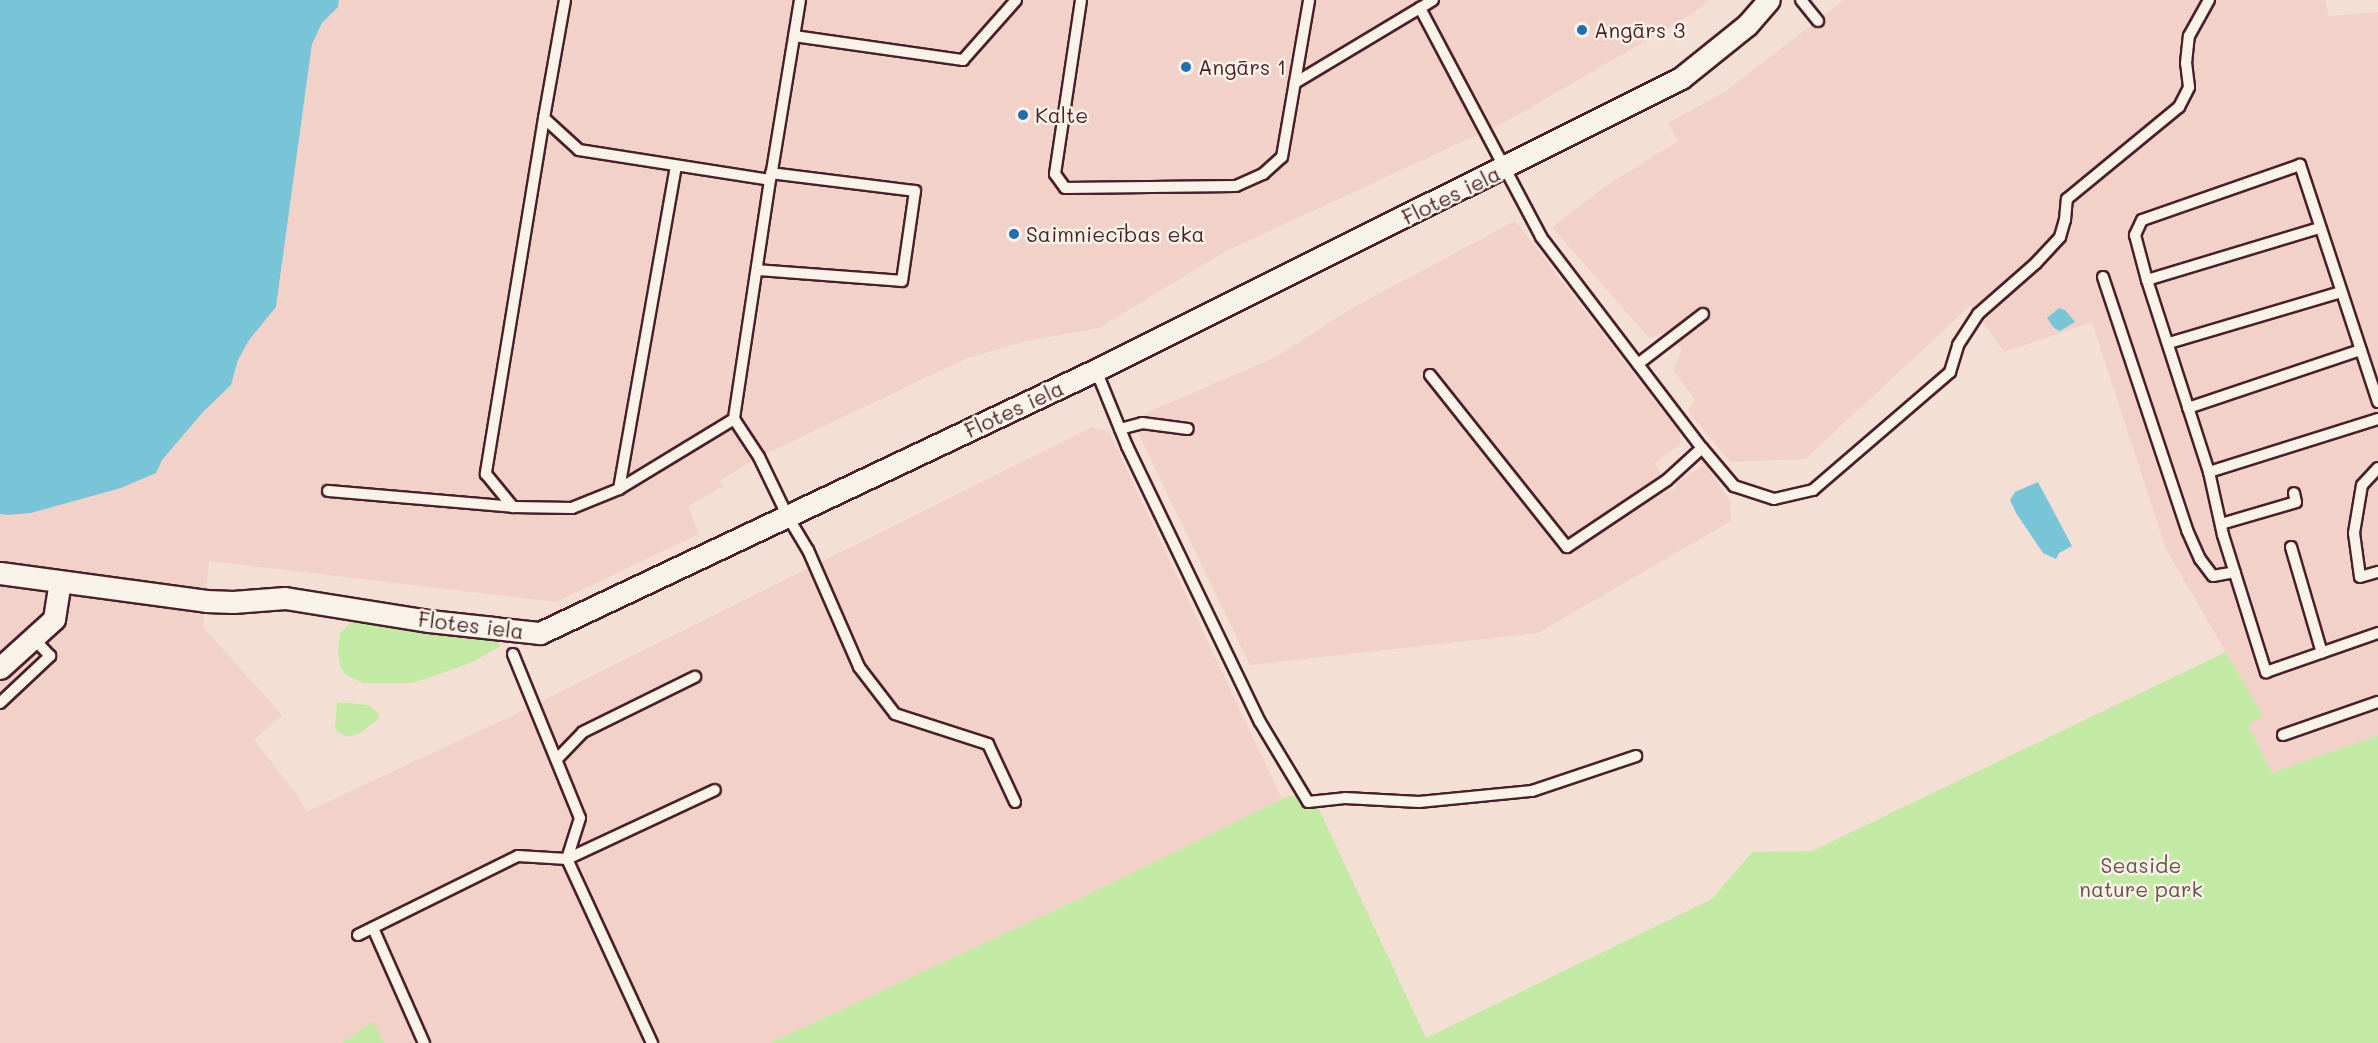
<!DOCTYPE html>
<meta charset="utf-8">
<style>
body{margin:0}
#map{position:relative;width:2378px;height:1043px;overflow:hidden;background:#f4dfd5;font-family:Mali,sans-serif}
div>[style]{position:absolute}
.built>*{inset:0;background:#f2d1c8}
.green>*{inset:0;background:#c3eaa4}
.water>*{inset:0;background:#79c5d8}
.roads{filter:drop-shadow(2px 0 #4a1f2b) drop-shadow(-2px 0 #4a1f2b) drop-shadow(0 2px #4a1f2b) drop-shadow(0 -2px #4a1f2b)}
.lane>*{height:10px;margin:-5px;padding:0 5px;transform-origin:5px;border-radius:5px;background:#f7f3e8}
.street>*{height:21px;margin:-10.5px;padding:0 10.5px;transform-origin:10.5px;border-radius:10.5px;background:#f7f3e8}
.dots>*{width:16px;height:16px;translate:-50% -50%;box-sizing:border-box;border:3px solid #f7f3e8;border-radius:50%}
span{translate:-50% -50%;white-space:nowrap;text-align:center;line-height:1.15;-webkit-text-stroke:5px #f7f3e8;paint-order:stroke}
.poi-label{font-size:21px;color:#4a1f2b}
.left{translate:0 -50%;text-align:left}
.street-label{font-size:21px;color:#4a1f2b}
.park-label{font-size:21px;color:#685249}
</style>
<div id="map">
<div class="built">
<i style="clip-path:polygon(339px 0,1709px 0,1692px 14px,1507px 121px,1226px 251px,1099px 328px,1026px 341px,965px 359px,759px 457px,719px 481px,724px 486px,688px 506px,699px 534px,556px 602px,209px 561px,203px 627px,282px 715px,254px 740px,298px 796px,306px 812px,518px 713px,1092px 427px,1109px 432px,1282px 799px,1081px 898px,770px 1043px,384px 1043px,373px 1022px,342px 1043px,0 1043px,0 514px,31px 513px,121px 488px,156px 473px,161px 460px,203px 411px,231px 386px,238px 360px,249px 340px,276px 307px,312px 44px,322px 23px,338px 7px)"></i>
<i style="clip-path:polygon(1844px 0,2325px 0,2329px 16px,2378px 12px,2378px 735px,2272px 773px,2248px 725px,2263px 716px,2166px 549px,2092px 322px,2004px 352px,1971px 305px,1805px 459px,1730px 462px,1688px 411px,1695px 399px,1673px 370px,1682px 350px,1666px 333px,1649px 338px,1552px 227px,1603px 188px,1678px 141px,1668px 123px,1723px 93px)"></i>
<i style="clip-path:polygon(1515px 221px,1679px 432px,1681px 444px,1654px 463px,1674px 492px,1676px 483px,1705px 464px,1730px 501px,1731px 521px,1538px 633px,1250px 665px,1138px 433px,1146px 413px,1274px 358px,1354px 307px)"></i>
</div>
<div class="green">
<i style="clip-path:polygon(363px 622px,486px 634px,496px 636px,500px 646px,475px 661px,425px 679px,410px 683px,362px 683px,345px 674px,340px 666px,338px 650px,340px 633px,350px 623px)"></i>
<i style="clip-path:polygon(2226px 652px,2263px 716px,2248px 725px,2272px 773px,2378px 735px,2378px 1043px,770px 1043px,1081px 898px,1282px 799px,1310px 790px,1426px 1038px,1712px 899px,1752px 852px,1812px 851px)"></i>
<i style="clip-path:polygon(337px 702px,369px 705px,379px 714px,377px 720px,360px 733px,348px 737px,339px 733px,335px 728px)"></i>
<i style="clip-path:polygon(373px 1021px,384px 1043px,342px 1043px)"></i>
</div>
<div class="water">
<i style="clip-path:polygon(0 0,339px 0,338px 7px,322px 23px,312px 44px,276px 307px,249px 340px,238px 360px,231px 385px,203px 412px,162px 460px,156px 473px,121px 488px,31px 513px,8px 515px,0 514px)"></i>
<i style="clip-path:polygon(2059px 308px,2065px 310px,2075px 322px,2060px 331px,2054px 328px,2047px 318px)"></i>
<i style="clip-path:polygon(2038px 482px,2072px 546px,2059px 553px,2056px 559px,2043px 553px,2016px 513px,2010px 500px,2015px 492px)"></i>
</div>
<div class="roads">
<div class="lane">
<i style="left:565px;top:0;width:120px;rotate:100.1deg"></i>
<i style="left:544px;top:118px;width:47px;rotate:42.4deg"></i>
<i style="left:579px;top:150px;width:193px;rotate:8.9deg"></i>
<i style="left:770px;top:180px;width:242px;rotate:98.6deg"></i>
<i style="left:734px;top:419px;width:45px;rotate:56.7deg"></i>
<i style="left:759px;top:457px;width:67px;rotate:64.2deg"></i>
<i style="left:788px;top:517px;width:39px;rotate:59deg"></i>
<i style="left:808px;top:550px;width:128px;rotate:66.4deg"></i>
<i style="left:859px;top:667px;width:59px;rotate:52.5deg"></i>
<i style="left:895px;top:714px;width:98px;rotate:17.9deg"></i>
<i style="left:988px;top:744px;width:64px;rotate:65deg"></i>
<i style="left:1081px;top:0;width:176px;rotate:98.5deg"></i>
<i style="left:1055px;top:174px;width:17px;rotate:54deg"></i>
<i style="left:1065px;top:188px;width:171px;rotate:-0.7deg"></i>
<i style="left:1236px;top:186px;width:30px;rotate:-24deg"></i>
<i style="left:1263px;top:174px;width:25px;rotate:-42deg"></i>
<i style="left:1282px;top:157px;width:159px;rotate:-80.2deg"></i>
<i style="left:1433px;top:0;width:15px;rotate:148deg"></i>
<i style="left:1420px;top:8px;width:259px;rotate:62.1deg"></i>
<i style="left:1541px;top:237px;width:265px;rotate:52.7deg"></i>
<i style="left:1702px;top:448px;width:50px;rotate:49.9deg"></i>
<i style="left:1734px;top:486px;width:42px;rotate:18deg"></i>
<i style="left:1774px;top:499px;width:40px;rotate:-13deg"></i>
<i style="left:1813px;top:490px;width:181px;rotate:-40.7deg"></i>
<i style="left:1950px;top:372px;width:28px;rotate:-73deg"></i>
<i style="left:1958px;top:345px;width:37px;rotate:-57deg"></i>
<i style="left:1978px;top:314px;width:77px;rotate:-41.3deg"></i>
<i style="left:2036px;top:263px;width:35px;rotate:-47deg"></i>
<i style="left:2060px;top:237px;width:18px;rotate:-74deg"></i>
<i style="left:2065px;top:220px;width:21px;rotate:-85deg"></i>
<i style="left:2067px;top:199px;width:145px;rotate:-39.4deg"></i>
<i style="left:2179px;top:107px;width:22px;rotate:-63deg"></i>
<i style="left:2189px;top:87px;width:24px;rotate:-97deg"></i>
<i style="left:2186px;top:63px;width:27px;rotate:-84deg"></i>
<i style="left:2189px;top:36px;width:41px;rotate:-60.9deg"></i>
<i style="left:1801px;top:0;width:27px;rotate:51deg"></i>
<i style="left:794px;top:36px;width:171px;rotate:8.1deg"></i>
<i style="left:963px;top:60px;width:80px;rotate:-48.5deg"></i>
<i style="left:1295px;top:83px;width:146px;rotate:-31deg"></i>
<i style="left:544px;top:118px;width:361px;rotate:99.3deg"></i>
<i style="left:486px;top:474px;width:43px;rotate:50.7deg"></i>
<i style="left:513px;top:507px;width:59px;rotate:1deg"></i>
<i style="left:572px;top:508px;width:51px;rotate:-22deg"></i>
<i style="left:619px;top:489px;width:135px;rotate:-31.3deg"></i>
<i style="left:771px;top:177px;width:179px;rotate:-80.7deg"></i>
<i style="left:757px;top:270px;width:145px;rotate:4.3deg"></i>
<i style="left:902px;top:281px;width:91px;rotate:-81.8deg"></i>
<i style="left:915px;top:191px;width:145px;rotate:-172.9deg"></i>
<i style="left:2103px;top:277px;width:267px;rotate:71.6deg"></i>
<i style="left:2187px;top:530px;width:32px;rotate:66deg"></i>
<i style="left:2200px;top:559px;width:21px;rotate:53deg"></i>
<i style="left:2213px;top:576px;width:22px;rotate:-10deg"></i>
<i style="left:2147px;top:280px;width:180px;rotate:-16.8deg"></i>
<i style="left:2169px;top:343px;width:179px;rotate:-16.5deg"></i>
<i style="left:1638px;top:364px;width:82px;rotate:-37.6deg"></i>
<i style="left:1096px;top:370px;width:82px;rotate:67.8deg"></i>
<i style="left:1127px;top:446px;width:306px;rotate:64.3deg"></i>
<i style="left:1260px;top:722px;width:93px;rotate:59deg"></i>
<i style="left:1308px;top:802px;width:37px;rotate:-6deg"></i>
<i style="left:1345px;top:798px;width:74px;rotate:3.1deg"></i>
<i style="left:1419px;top:802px;width:114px;rotate:-5.6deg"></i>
<i style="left:1532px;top:791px;width:110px;rotate:-18.6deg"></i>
<i style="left:1430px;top:375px;width:220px;rotate:51.5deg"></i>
<i style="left:1567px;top:547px;width:120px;rotate:-33.8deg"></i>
<i style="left:1667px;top:480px;width:47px;rotate:-42.4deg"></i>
<i style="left:2378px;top:402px;width:250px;rotate:-108.2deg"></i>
<i style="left:2300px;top:165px;width:167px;rotate:160.8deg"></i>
<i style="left:2142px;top:220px;width:17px;rotate:115deg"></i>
<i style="left:2135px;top:235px;width:47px;rotate:75.1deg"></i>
<i style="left:2147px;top:280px;width:202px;rotate:72.1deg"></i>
<i style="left:2209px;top:472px;width:65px;rotate:77.5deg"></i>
<i style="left:2223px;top:535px;width:144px;rotate:72.6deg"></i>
<i style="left:2266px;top:672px;width:119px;rotate:-19.2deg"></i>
<i style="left:2188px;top:408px;width:182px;rotate:-18.6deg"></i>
<i style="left:1120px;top:429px;width:23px;rotate:-15deg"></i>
<i style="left:1142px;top:423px;width:46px;rotate:7.4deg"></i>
<i style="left:2378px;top:468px;width:23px;rotate:133deg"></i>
<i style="left:2362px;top:485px;width:49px;rotate:99.5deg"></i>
<i style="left:2354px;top:533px;width:44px;rotate:82.2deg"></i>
<i style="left:2360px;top:577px;width:19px;rotate:-16deg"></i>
<i style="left:2209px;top:472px;width:177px;rotate:-17.4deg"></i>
<i style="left:619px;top:489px;width:327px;rotate:-80deg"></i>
<i style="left:328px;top:491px;width:186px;rotate:4.9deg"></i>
<i style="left:2221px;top:524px;width:78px;rotate:-16.3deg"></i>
<i style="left:2296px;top:502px;width:9px;rotate:-103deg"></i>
<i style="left:2291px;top:547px;width:110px;rotate:73.7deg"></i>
<i style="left:513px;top:654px;width:177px;rotate:67.8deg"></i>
<i style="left:580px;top:818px;width:43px;rotate:107.6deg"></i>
<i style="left:567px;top:859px;width:203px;rotate:65.2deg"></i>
<i style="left:0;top:703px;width:69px;rotate:-43.2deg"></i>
<i style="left:50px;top:656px;width:25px;rotate:-133deg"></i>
<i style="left:2283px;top:735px;width:101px;rotate:-19.2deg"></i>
<i style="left:557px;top:759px;width:37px;rotate:-46deg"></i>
<i style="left:583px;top:732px;width:125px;rotate:-26.2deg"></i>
<i style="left:373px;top:928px;width:126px;rotate:66.1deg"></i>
<i style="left:358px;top:935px;width:178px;rotate:-26.3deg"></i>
<i style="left:518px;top:856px;width:49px;rotate:3.5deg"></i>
<i style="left:567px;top:859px;width:163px;rotate:-25deg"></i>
</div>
<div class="street">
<i style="left:0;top:573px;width:208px;rotate:7.7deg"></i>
<i style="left:206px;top:601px;width:27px;rotate:2deg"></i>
<i style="left:233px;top:602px;width:52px;rotate:-4.4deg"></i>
<i style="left:285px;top:598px;width:146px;rotate:9.1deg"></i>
<i style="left:429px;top:621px;width:112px;rotate:6.2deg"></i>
<i style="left:540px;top:633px;width:615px;rotate:-25.32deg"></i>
<i style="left:1096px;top:370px;width:654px;rotate:-26.53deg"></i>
<i style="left:1681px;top:78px;width:85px;rotate:-38.8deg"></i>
<i style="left:1747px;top:25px;width:33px;rotate:-49deg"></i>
<i style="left:0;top:668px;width:73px;rotate:-42.2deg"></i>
<i style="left:54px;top:619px;width:38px;rotate:-81deg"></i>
</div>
</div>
<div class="dots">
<i style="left:1582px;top:30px;background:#1f6fb2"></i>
<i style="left:1186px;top:67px;background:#1f6fb2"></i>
<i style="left:1023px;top:115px;background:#1f6fb2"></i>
<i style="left:1014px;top:234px;background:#1f6fb2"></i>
</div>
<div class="poi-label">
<span class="left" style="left:1594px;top:30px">Angārs 3</span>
<span class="left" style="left:1198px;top:67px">Angārs 1</span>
<span class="left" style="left:1035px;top:115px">Kalte</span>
<span class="left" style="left:1026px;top:234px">Saimniecības eka</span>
</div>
<div class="street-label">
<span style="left:1451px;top:195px;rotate:-26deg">Flotes iela</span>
<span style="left:1014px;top:409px;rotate:-25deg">Flotes iela</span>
<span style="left:471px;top:625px;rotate:7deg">Flotes iela</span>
</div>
<div class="park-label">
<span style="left:2141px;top:877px">Seaside<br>nature park</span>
</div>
</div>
